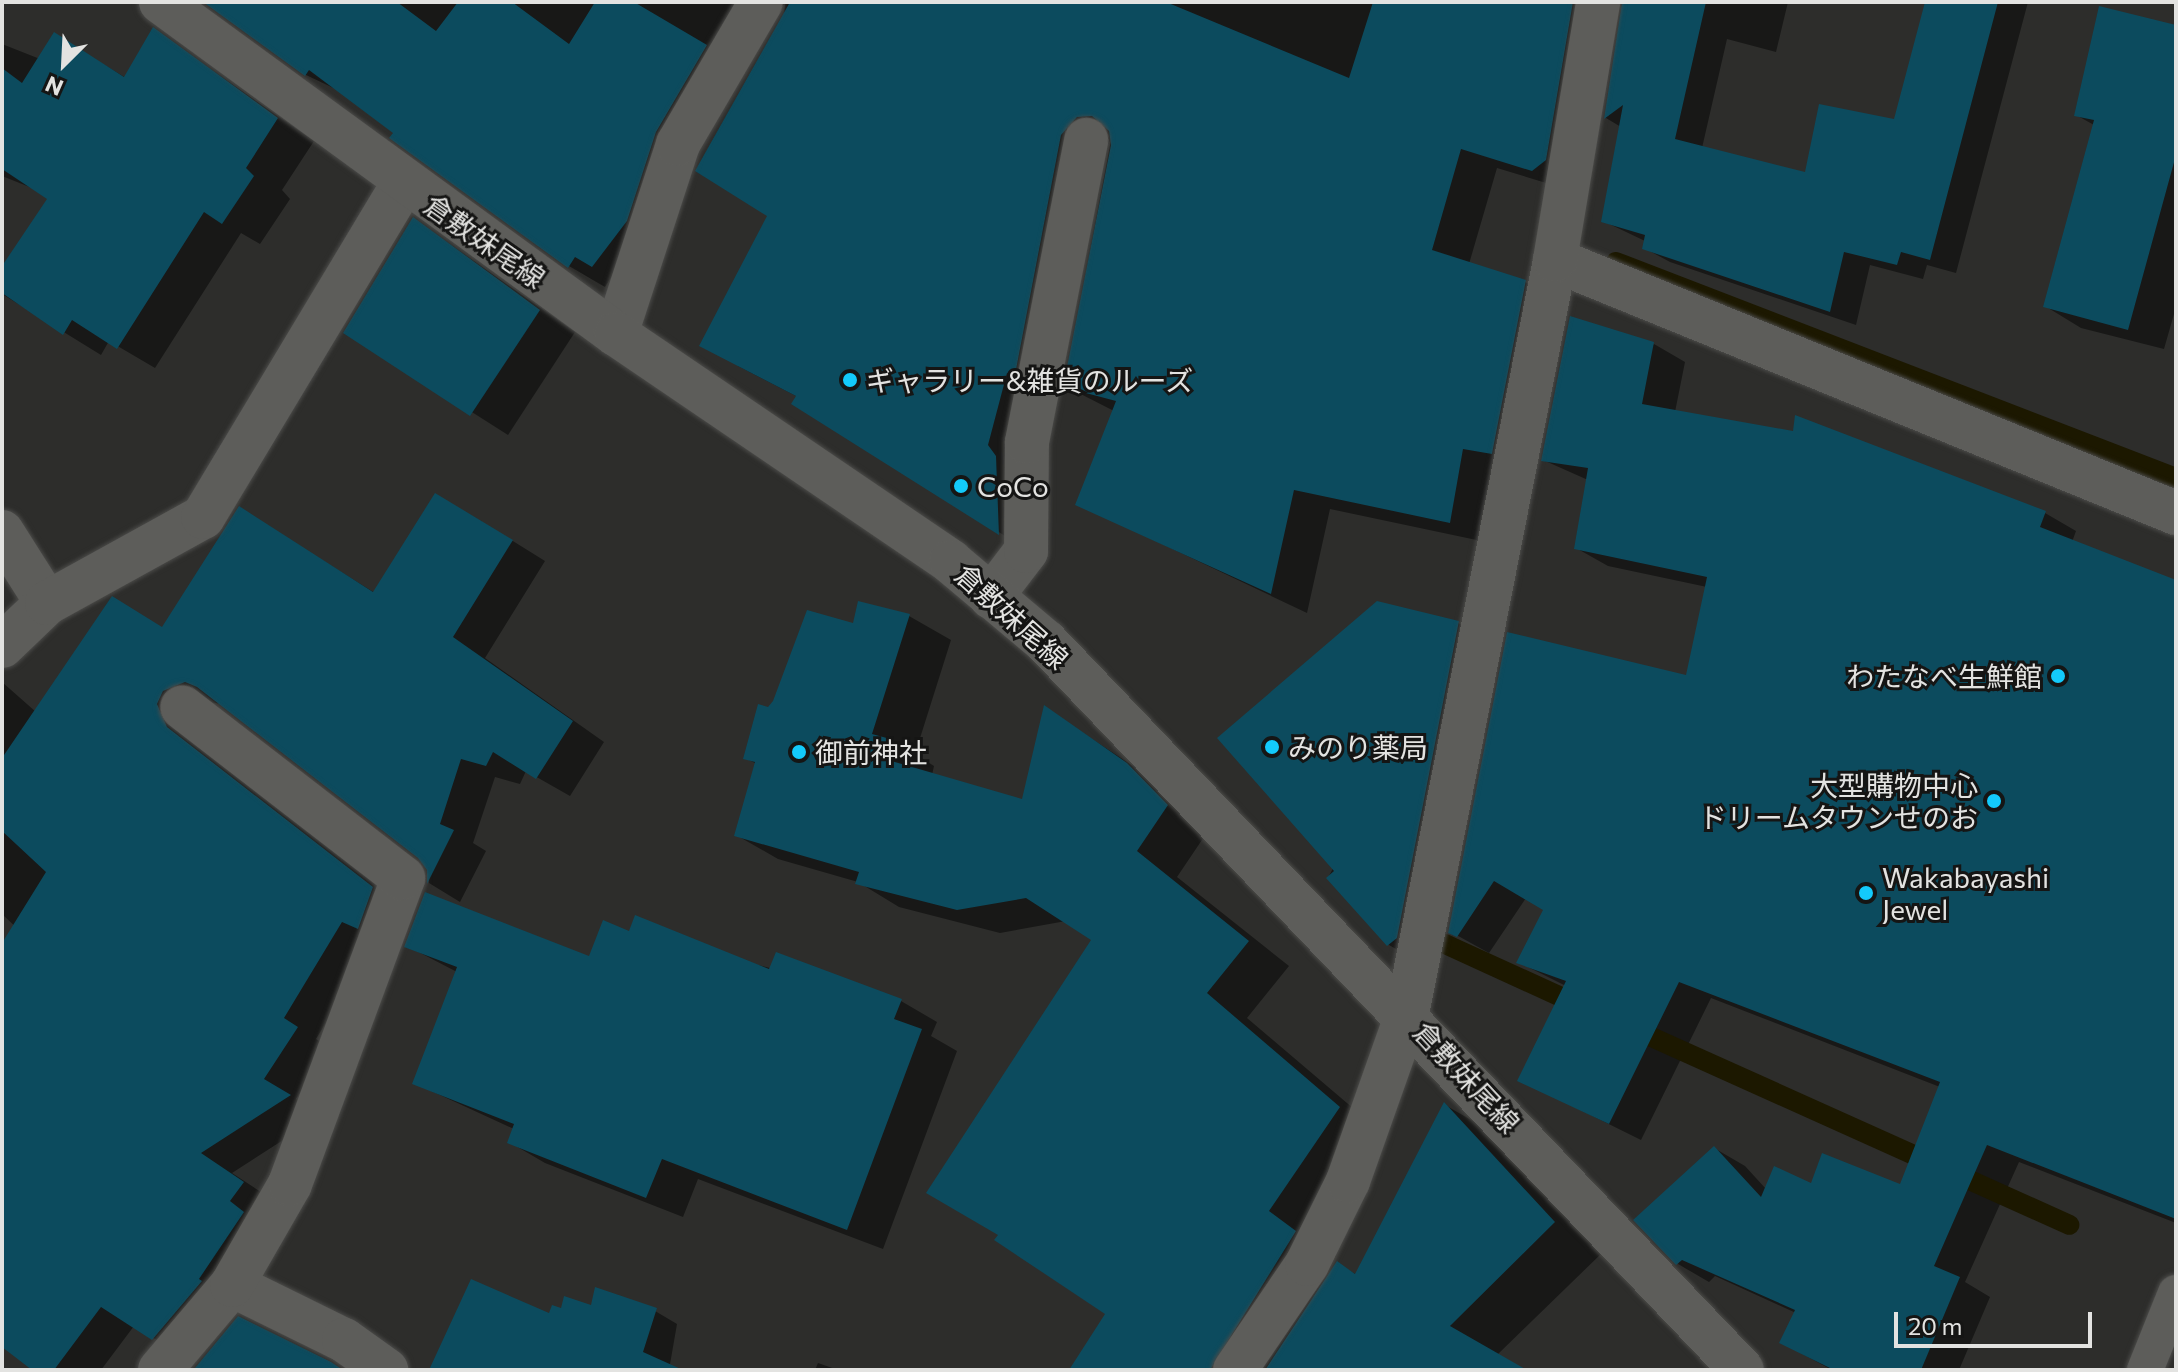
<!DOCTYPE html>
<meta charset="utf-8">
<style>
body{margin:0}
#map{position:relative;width:2178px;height:1372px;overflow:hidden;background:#2d2d2b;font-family:Commissioner,"Noto Sans JP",sans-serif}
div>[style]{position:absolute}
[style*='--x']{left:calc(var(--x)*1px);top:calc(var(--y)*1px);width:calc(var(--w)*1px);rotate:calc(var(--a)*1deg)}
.shadow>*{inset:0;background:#0007}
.stream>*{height:20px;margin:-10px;padding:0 10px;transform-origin:10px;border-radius:10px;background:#1c1800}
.building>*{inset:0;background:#0c4b5e}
.roads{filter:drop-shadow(0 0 2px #4b4b49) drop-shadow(0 0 2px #4b4b49)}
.service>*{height:36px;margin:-18px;padding:0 18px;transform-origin:18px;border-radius:18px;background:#5d5d5a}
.minor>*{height:44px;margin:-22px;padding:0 22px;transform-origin:22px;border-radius:22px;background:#5d5d5a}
.secondary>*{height:44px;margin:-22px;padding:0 22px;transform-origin:22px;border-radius:22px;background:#5d5d5a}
.dots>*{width:22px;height:22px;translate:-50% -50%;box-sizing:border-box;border:4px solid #151514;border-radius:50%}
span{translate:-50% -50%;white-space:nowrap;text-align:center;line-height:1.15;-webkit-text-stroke:6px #151514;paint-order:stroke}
.street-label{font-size:28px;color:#e3e3e1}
.poi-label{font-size:28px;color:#e3e3e1}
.left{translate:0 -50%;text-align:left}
.right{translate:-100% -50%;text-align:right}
.frame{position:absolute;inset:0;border:4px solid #e3e3e1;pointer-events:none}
.north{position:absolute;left:24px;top:24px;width:80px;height:80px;-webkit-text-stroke:6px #151514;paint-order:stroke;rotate:204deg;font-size:22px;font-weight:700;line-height:32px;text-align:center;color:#e3e3e1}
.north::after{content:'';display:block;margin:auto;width:28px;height:36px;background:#e3e3e1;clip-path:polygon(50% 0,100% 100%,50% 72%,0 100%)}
.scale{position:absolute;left:1894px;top:1312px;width:198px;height:36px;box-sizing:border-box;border:4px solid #e3e3e1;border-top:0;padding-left:10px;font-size:24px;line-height:28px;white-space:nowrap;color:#e3e3e1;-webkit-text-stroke:6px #151514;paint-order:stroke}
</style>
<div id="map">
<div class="shadow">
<div style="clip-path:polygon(207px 2px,1591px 2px,1569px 190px,1497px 168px,1469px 264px,1525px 282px,1561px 303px,1486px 542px,1330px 509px,1307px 613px,1078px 504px,1114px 411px,1065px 386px,1111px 140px,1097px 156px,1051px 394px,1034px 554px,794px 404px,798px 397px,738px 366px,770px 215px,785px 4px,776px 10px,692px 153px,629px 286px,612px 276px,605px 287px,569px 266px,344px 93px,306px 75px)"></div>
<div style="clip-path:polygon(1622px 2px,1788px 2px,1776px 52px,1727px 39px,1702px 148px,1807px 174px,1895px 121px,1926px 2px,2028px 2px,1956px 273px,1927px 265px,1923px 279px,1870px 265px,1856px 325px,1670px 262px,1644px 248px,1645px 241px,1603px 221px,1621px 127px,1606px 118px)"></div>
<div style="clip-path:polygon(2176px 27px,2176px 307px,2164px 349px,2081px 328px,2045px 306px,2094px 125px,2076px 115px)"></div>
<div style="clip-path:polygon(154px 30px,314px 141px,282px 190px,290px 199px,260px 244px,241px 233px,155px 368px,109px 341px,101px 355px,2px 294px,2px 270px,52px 196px,2px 176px,2px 44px,40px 59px,55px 35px,126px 78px)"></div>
<div style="clip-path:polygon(414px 219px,575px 332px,508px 435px,346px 332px)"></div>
<div style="clip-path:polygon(1654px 344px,1685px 362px,1675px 412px,2045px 513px,2076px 531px,2072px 542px,2176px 582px,2176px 1223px,2019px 1162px,1965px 1282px,1990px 1297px,1959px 1370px,1832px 1370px,1782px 1343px,1796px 1313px,1715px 1276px,1709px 1282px,1678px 1264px,1714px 1148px,1745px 1166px,1766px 1189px,1901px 1187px,1940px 1087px,1711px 998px,1641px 1140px,1520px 1080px,1566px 986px,1518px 962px,1545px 910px,1526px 898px,1489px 953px,1451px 932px,1509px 635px,1687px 677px,1707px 587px,1608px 566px,1576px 548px,1588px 480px,1543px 460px)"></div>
<div style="clip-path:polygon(240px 509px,375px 593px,469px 514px,545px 561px,485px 658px,604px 742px,570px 796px,526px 771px,520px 784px,495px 777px,473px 843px,486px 851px,460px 902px,429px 883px,429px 870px,420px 857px,222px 704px,207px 702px,405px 907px,376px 940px,316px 1039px,330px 1048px,296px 1099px,322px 1115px,232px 1173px,276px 1202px,186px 1358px,134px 1326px,101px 1370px,36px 1370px,2px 1345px,2px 1017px,119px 1025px,2px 914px,2px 682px,36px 712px,164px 629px)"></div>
<div style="clip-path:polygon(909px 616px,951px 640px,915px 754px,934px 766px,932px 775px,1024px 801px,1045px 708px,1168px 789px,1208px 831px,1177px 877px,1289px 966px,1247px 1018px,1381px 1132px,1309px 1237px,1336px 1256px,1306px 1303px,1337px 1263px,1357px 1275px,1445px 1105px,1494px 1133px,1603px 1252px,1497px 1355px,1518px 1370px,1227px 1370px,1154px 1328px,1094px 939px,1066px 921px,1000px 933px,899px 907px,858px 882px,778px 859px,736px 835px,757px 764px,745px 758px,769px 709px,855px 626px)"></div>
<div style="clip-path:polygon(1458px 623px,1493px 643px,1424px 965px,1389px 945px,1328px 878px)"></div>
<div style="clip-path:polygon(630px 933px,901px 1001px,937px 1022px,931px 1036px,957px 1051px,883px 1249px,698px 1179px,683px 1217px,545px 1163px,509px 1142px,514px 1129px,414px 1083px,457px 972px,407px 946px,590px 959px)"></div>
<div style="clip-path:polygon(592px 1307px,650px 1308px,677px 1324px,669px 1370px,431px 1370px,562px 1311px)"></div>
<div style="clip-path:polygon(239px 1319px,335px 1370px,198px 1367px)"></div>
<div style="clip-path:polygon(818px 1363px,838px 1370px,815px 1370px)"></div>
</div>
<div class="stream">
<div style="--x:1616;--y:262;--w:600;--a:21.09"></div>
<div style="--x:1445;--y:944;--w:152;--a:24.5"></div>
<div style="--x:1627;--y:1026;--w:485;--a:24.2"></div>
</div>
<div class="building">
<div style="clip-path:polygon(203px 2px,397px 2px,436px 31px,458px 2px,512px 2px,569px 44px,595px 2px,634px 2px,707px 45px,656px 132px,627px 221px,592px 267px,575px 257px,568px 268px,389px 138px,393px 133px,309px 70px,305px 76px)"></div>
<div style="clip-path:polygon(790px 2px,1166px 2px,1349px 78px,1373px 2px,1573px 2px,1546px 160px,1532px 171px,1461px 149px,1432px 250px,1526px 280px,1492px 454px,1463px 449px,1450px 523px,1294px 490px,1271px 594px,1075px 505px,1116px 401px,1063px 387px,1111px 145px,1109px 131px,1092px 116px,1077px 117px,1061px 135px,1015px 375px,1007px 373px,988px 445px,996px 456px,999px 535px,791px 404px,796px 396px,699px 346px,767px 216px,695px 171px)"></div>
<div style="clip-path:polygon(1622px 2px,1706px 2px,1675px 139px,1805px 172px,1819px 104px,1894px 119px,1925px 2px,1998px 2px,1930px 260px,1901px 252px,1897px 265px,1844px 252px,1830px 312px,1642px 249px,1645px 235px,1601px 222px,1623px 105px,1604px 119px)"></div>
<div style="clip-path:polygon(2099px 6px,2176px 25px,2176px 155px,2128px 330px,2043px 307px,2094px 120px,2074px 116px)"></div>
<div style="clip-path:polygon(153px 27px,278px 118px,246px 168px,254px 176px,222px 224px,204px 212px,117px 349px,72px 320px,63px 335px,2px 293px,2px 266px,47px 199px,2px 169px,2px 68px,22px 83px,54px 32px,124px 77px)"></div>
<div style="clip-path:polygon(413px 217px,540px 310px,470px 416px,343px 333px)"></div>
<div style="clip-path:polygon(1570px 316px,1654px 342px,1642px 404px,1793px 431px,1795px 415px,2046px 511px,2040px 527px,2176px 580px,2176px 1219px,1987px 1145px,1934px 1266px,1960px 1277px,1921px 1370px,1834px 1370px,1779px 1343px,1795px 1310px,1682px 1260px,1676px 1265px,1633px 1220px,1714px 1146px,1761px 1197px,1774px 1166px,1811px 1183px,1822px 1153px,1900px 1184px,1940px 1082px,1679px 982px,1609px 1124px,1517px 1081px,1566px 981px,1516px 963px,1543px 910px,1494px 881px,1457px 937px,1448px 933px,1507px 632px,1686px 675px,1707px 577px,1574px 549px,1588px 468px,1541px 461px)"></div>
<div style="clip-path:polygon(435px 493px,513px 540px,453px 637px,573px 721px,536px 779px,493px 752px,486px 766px,461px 759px,440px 824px,454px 830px,427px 884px,427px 870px,418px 858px,197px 687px,185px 682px,163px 691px,157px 704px,167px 727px,373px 887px,358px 929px,342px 922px,284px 1018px,298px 1027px,264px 1079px,291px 1095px,201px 1153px,244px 1182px,230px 1201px,244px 1212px,199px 1279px,202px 1281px,152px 1340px,101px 1307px,54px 1370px,32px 1370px,2px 1347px,2px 943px,46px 872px,2px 831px,2px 758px,112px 596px,162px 627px,239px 506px,373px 592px)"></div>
<div style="clip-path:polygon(858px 601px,910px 614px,872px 734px,894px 740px,888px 760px,1022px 799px,1044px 705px,1127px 763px,1168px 805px,1137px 851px,1249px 941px,1207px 993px,1340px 1107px,1269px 1211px,1296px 1231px,1210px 1370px,1069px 1370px,1105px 1314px,994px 1240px,998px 1235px,926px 1193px,1091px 940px,1026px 898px,957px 910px,855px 884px,859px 872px,734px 836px,755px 762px,743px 759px,758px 704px,768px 707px,773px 701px,807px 610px,853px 623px)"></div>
<div style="clip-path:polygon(1377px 601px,1459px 621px,1397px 938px,1387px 946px,1326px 878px,1334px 871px,1217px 738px)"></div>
<div style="clip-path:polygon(425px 892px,589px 956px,603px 920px,629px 931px,635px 915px,769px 969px,776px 952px,902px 999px,894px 1019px,922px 1029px,847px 1230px,662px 1159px,646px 1198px,507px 1143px,514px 1124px,412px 1084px,457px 967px,404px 947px)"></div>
<div style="clip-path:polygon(1444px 1102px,1555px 1222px,1450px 1326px,1527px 1370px,1265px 1370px,1337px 1261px,1355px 1274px)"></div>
<div style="clip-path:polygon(471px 1279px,549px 1313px,552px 1305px,561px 1308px,564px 1296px,591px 1305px,595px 1287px,657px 1308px,643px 1352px,683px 1370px,429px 1370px)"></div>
<div style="clip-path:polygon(238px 1316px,331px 1362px,343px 1370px,195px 1368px)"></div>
</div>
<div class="roads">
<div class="service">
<div style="--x:2145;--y:1370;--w:83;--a:-68.1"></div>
</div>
<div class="minor">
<div style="--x:1555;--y:260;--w:671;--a:22.17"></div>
<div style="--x:616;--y:334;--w:200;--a:-71.9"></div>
<div style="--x:678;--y:144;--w:164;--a:-59.7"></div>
<div style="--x:2;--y:532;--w:84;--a:57.6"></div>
<div style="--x:991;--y:597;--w:58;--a:-52.7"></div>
<div style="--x:1026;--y:551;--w:109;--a:-89.5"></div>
<div style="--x:1027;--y:442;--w:308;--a:-78.9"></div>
<div style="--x:2;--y:646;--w:62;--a:-43.7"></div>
<div style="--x:47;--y:603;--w:178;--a:-28.9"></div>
<div style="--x:203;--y:517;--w:390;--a:-59"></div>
<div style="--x:232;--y:1285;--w:125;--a:26.2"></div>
<div style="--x:344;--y:1340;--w:52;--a:35.5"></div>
<div style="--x:160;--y:1370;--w:111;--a:-49.7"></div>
<div style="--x:232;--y:1285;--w:116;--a:-60.1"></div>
<div style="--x:290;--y:1184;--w:326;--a:-69.7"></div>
<div style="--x:403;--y:878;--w:279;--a:-142.3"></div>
<div style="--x:1235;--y:1370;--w:128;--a:-55.8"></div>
<div style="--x:1307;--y:1264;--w:93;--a:-63.7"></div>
<div style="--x:1348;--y:1181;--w:177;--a:-70.5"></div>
<div style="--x:1407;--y:1014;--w:768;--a:-78.89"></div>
<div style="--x:1555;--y:260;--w:262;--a:-80.5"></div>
</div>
<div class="secondary">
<div style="--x:161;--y:2;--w:563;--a:36.12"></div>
<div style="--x:616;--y:334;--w:405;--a:34.2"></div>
<div style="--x:951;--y:562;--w:124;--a:40.1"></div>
<div style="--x:1046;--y:642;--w:1007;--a:46.29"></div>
</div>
</div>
<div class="dots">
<div style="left:850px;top:380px;background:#13cafb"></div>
<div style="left:961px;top:486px;background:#13cafb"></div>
<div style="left:2058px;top:676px;background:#13cafb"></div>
<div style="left:1272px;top:747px;background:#13cafb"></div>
<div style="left:799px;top:752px;background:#13cafb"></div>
<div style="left:1994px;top:801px;background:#13cafb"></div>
<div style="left:1866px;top:893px;background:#13cafb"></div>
</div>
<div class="street-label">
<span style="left:485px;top:241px;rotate:35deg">倉敷妹尾線</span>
<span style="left:1012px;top:616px;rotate:42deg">倉敷妹尾線</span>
<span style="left:1467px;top:1077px;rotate:47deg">倉敷妹尾線</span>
</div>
<div class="poi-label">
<span class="left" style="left:866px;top:380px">ギャラリー&amp;雑貨のルーズ</span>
<span class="left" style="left:977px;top:486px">CoCo</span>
<span class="right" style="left:2042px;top:676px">わたなべ生鮮館</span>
<span class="left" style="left:1288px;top:747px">みのり薬局</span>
<span class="left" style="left:815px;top:752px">御前神社</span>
<span class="right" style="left:1978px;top:801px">大型購物中心<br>ドリームタウンせのお</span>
<span class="left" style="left:1882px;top:893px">Wakabayashi<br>Jewel</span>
</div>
<div class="frame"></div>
<div class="north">N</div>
<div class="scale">20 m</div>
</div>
